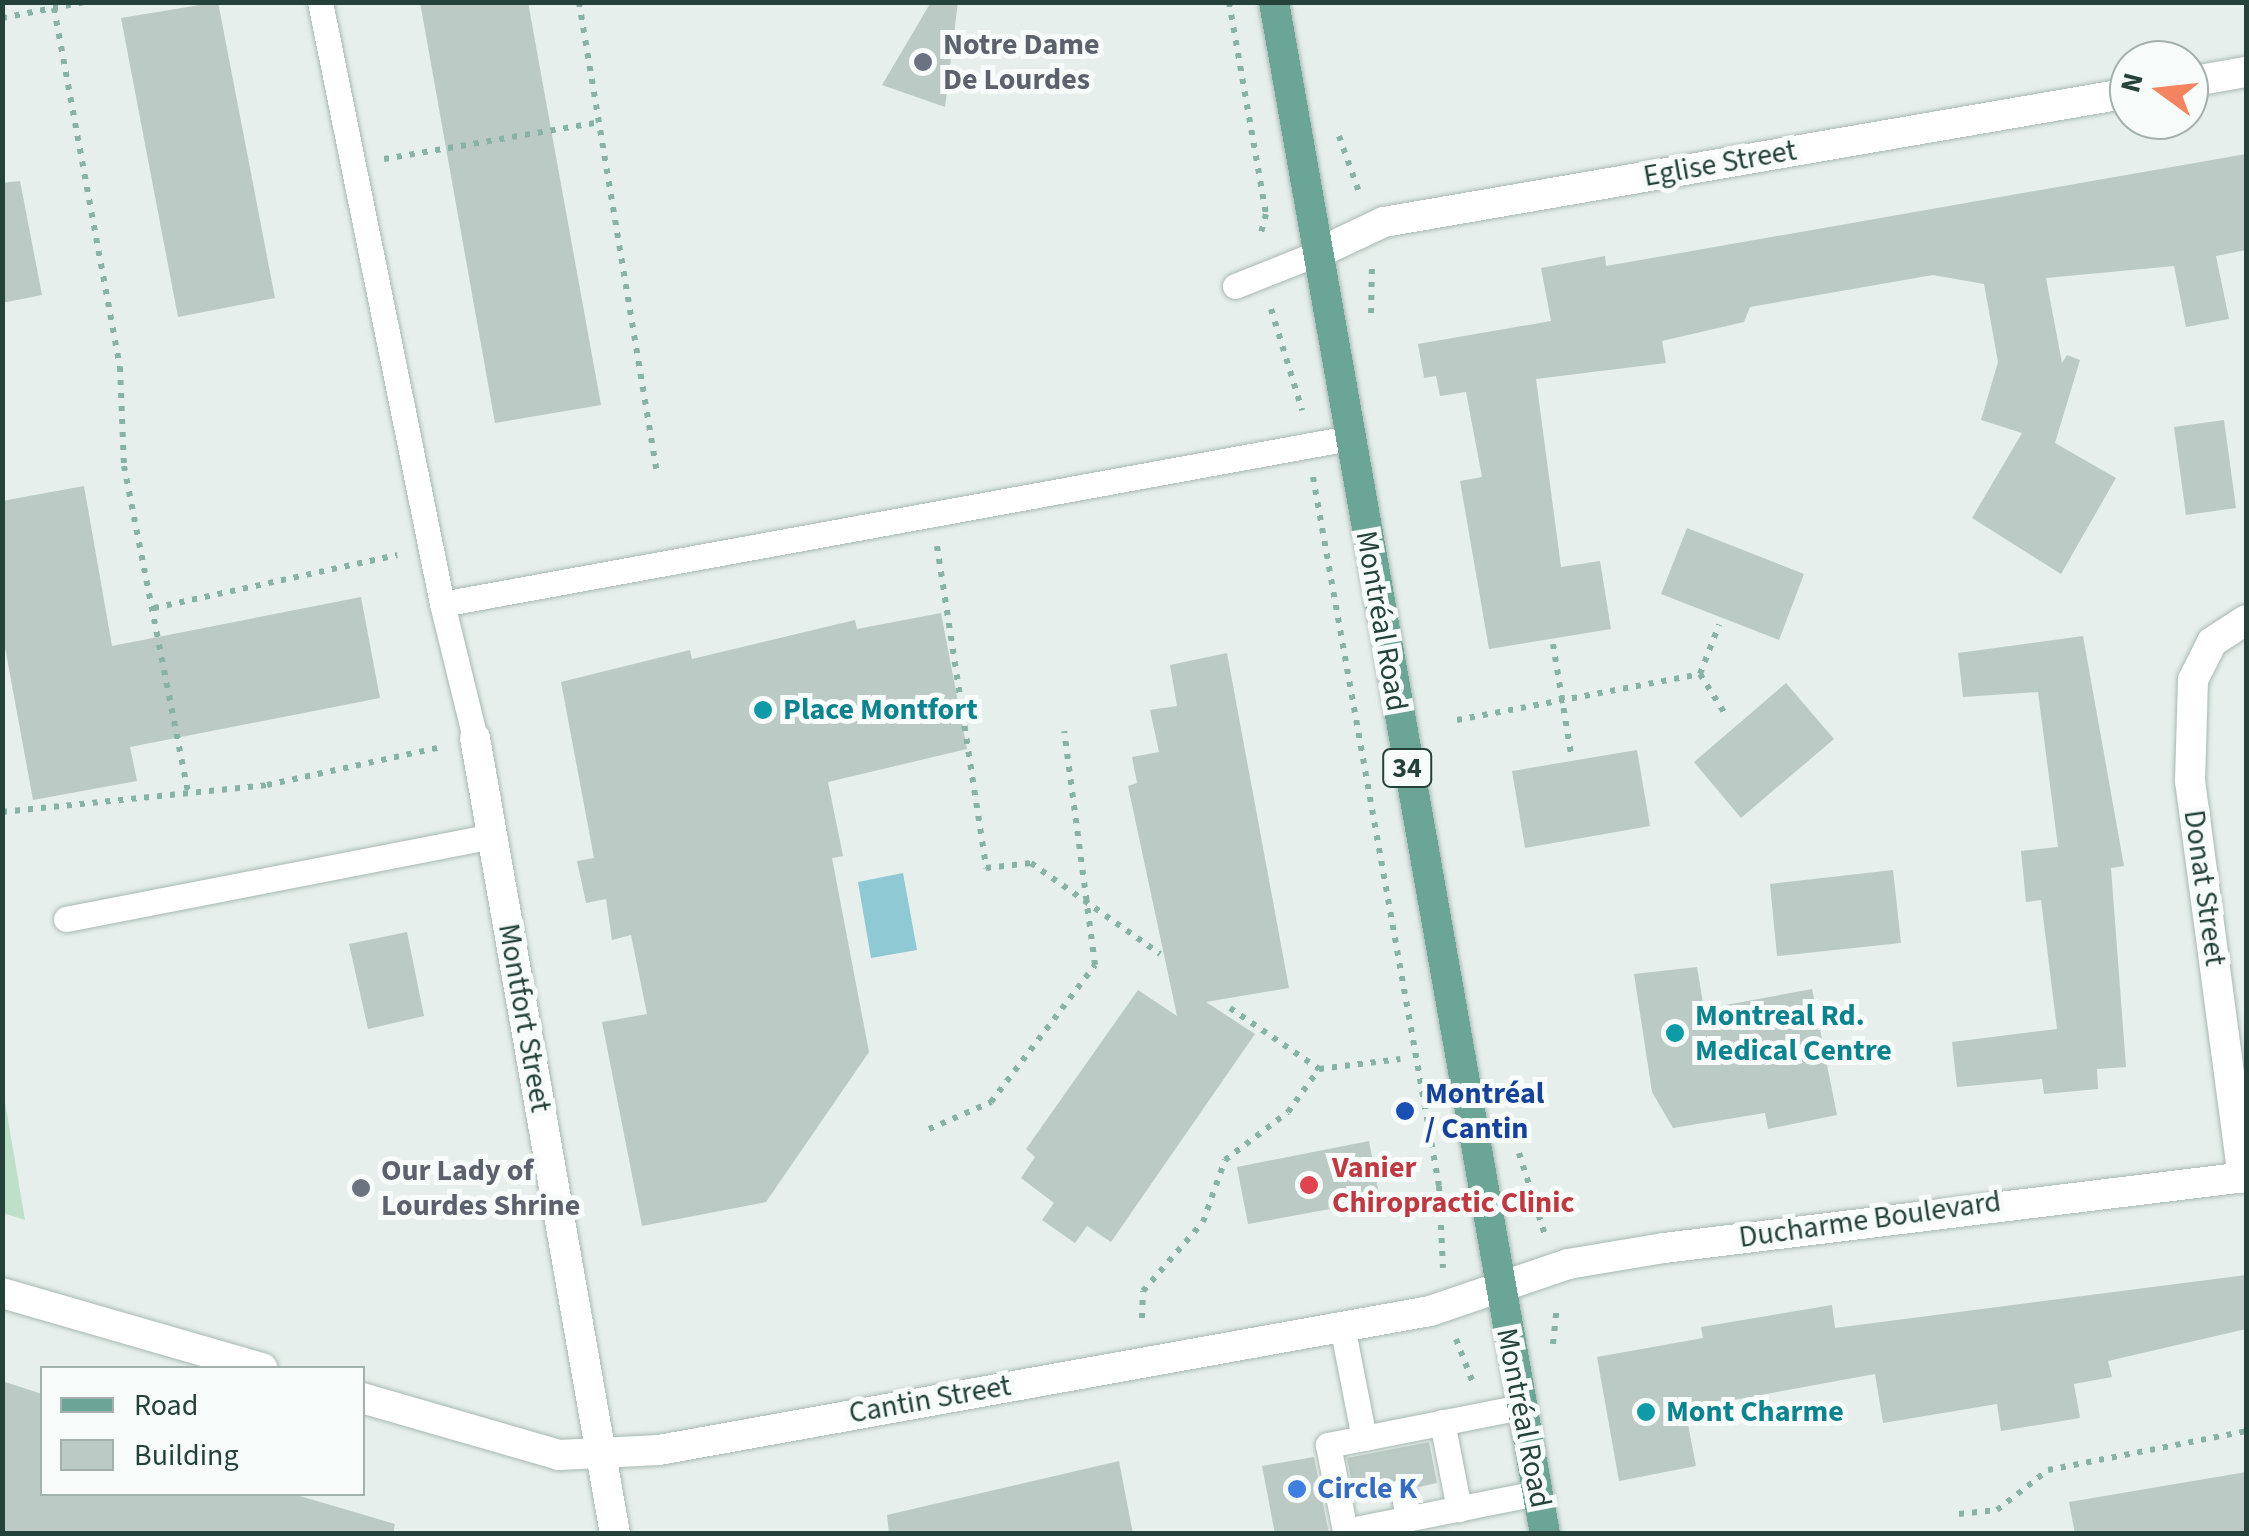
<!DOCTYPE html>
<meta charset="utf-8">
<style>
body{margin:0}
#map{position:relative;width:2249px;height:1536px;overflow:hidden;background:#e6efeb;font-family:"Source Sans 3",sans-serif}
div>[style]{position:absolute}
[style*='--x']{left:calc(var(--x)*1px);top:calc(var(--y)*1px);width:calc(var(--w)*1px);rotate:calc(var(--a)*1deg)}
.green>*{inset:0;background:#bfe0c8}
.water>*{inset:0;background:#8ec9d4}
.building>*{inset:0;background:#bbcac4}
.path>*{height:6px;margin-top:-3px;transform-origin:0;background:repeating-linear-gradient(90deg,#86b3a5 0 5px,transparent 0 13px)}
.roads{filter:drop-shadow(0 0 2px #a8b8b2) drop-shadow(0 0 2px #a8b8b2)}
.lane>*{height:25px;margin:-12.5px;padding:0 12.5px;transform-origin:12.5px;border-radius:12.5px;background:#fff}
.street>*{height:30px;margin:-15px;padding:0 15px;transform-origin:15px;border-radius:15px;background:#fff}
.secondary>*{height:30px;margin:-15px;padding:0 15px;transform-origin:15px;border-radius:15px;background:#fff}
.primary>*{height:30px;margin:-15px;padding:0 15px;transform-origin:15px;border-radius:15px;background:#6aa596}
.dots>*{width:28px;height:28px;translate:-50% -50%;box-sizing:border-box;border:5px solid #f7fbf9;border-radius:50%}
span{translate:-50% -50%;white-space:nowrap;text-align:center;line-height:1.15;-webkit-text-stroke:10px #f7fbf9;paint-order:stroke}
.shield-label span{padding:2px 8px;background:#f7fbf9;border:2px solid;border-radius:8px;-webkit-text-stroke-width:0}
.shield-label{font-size:28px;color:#24423a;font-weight:700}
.worship-label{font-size:30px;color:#5b616d;font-weight:700}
.left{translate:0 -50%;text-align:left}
.street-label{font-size:30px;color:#24423a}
.culture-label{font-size:30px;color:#0d838f;font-weight:700}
.transit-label{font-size:30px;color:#164399;font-weight:700}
.health-label{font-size:30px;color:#be3a42;font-weight:700}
.shop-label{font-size:30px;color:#366cbe;font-weight:700}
.frame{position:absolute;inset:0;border:5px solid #24423a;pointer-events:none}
.legend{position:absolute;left:40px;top:1366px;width:325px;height:130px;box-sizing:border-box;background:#f7fbf9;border:2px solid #a3b1ad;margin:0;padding:12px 18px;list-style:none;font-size:30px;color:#24423a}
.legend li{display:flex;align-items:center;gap:20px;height:50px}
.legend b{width:50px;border:2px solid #a3b1ad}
.north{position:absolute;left:2109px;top:40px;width:100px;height:100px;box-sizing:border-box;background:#f7fbf9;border:2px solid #a3b1ad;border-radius:50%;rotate:285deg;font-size:28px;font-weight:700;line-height:40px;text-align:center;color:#24423a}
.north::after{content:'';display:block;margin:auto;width:35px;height:45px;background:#f4845f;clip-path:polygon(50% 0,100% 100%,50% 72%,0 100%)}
</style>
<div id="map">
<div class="green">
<div style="clip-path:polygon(2px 1090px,3px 1090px,25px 1220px,3px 1213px)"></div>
</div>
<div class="water">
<div style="clip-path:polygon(903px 873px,917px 950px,871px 958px,858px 882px)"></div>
</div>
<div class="building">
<div style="clip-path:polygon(218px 2px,275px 298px,178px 317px,121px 18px)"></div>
<div style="clip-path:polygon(420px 2px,528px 2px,601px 405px,495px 423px)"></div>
<div style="clip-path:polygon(931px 2px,958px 2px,945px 107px,882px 85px)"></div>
<div style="clip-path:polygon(2246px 154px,2246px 250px,2216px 256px,2229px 319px,2186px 327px,2174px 266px,2046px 278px,2062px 363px,2067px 355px,2080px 360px,2055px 443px,2116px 478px,2061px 574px,1972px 518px,2022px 433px,1981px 420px,1998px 362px,1984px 284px,1933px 275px,1750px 307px,1744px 322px,1662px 341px,1666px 363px,1536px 379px,1561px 567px,1600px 561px,1611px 629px,1489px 649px,1460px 481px,1482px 477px,1466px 392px,1440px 396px,1436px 376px,1424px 378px,1418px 344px,1551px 321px,1541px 268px,1605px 256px,1606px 266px)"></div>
<div style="clip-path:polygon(20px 181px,42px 295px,2px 303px,2px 183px)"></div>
<div style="clip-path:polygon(2224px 420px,2236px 508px,2186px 515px,2174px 427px)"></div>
<div style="clip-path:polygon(84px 486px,112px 646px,361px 597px,380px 698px,130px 747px,137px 781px,33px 800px,2px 631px,2px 501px)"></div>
<div style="clip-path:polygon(1687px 528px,1804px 574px,1779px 640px,1661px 594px)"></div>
<div style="clip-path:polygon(941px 613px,967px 749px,828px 782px,843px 856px,832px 858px,869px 1052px,766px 1202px,642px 1226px,602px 1022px,647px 1014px,631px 935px,612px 940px,606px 899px,586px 903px,577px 861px,594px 858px,561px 682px,690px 650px,692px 659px,855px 620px,857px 629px)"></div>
<div style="clip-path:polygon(2083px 636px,2124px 866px,2111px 868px,2126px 1067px,2097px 1069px,2098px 1089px,2044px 1094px,2042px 1079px,1957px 1087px,1952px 1042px,2057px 1029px,2041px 900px,2026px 902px,2021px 851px,2058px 847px,2038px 692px,1963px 697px,1958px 653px)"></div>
<div style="clip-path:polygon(1227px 653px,1289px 988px,1206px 1002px,1255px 1034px,1111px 1242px,1087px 1226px,1075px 1243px,1042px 1220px,1054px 1203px,1021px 1178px,1035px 1157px,1026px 1149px,1138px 990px,1177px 1016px,1128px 786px,1137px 783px,1132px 757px,1159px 752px,1150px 710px,1177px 706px,1170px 665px)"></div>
<div style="clip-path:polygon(1786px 683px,1834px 739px,1741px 818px,1694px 762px)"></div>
<div style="clip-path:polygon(1637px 750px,1650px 826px,1525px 848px,1512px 771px)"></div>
<div style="clip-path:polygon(1893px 870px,1901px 943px,1777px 956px,1770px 884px)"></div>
<div style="clip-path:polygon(407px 932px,424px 1016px,368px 1029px,349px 944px)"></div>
<div style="clip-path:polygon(1697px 967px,1704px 1009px,1812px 989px,1837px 1115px,1768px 1129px,1765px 1113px,1673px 1128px,1652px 1092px,1634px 974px)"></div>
<div style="clip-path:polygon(1369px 1141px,1380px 1200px,1248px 1224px,1237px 1167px)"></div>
<div style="clip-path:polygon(2246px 1275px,2246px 1329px,2108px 1361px,2112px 1377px,2074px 1384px,2080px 1418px,2001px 1431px,1997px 1404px,1883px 1423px,1875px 1374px,1685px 1409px,1696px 1466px,1619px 1481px,1597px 1357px,1703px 1338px,1701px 1327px,1832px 1305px,1835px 1328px)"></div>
<div style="clip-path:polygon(2px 1381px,42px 1394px,42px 1494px,293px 1494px,395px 1524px,393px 1534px,2px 1534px)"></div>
<div style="clip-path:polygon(1429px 1442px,1437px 1483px,1419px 1487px,1399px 1474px,1387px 1493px,1355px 1499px,1347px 1458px)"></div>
<div style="clip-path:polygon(1314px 1457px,1329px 1534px,1275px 1534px,1262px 1466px)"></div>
<div style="clip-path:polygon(1119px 1461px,1133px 1534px,889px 1534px,887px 1515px)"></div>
<div style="clip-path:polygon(2246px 1472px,2246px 1534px,2075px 1534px,2069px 1502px)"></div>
</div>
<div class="path">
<div style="--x:579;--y:2;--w:473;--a:80.6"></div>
<div style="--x:1229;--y:2;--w:215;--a:80.1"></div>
<div style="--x:1266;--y:214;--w:24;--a:105"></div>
<div style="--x:54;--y:8;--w:365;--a:79.6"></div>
<div style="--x:120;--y:367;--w:99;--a:87.7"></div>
<div style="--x:124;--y:466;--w:336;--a:78.9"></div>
<div style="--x:2;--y:18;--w:84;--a:-11"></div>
<div style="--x:1339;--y:136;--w:63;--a:70.4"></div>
<div style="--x:384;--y:159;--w:219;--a:-9.7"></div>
<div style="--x:1271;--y:309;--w:106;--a:72.9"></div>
<div style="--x:1371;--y:313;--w:46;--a:-88.8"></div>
<div style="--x:1313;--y:477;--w:720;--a:79.92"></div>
<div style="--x:1439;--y:1186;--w:82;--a:87.2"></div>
<div style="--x:937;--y:546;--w:326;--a:81.3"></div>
<div style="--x:986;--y:868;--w:45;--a:-6.3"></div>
<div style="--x:1031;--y:863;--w:158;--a:35.2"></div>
<div style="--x:154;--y:608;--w:249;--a:-12.3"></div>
<div style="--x:1553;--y:644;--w:111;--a:80.7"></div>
<div style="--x:1700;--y:674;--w:53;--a:-68.8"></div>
<div style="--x:1457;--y:720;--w:247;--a:-10.7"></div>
<div style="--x:1700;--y:674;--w:51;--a:57.9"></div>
<div style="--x:2;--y:812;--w:266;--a:-5.8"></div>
<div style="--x:267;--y:785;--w:178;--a:-12.3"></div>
<div style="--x:1230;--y:1008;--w:108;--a:34.4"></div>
<div style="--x:1319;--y:1069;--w:82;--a:-7"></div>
<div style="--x:929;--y:1129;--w:68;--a:-23.5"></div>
<div style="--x:991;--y:1102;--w:172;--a:-52.8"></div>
<div style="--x:1095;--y:965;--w:236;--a:-97.5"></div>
<div style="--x:1519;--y:1153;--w:86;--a:72.4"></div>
<div style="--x:1142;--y:1318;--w:27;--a:-88"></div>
<div style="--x:1143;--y:1291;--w:91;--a:-49"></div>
<div style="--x:1203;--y:1222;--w:66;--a:-70.5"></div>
<div style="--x:1225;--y:1160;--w:79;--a:-37.3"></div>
<div style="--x:1288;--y:1112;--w:53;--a:-54.2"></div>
<div style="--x:1456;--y:1339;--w:47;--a:68.9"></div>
<div style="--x:1553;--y:1344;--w:37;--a:-84"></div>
<div style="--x:1959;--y:1514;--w:38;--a:-6"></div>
<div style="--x:1997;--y:1510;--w:65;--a:-38.1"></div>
<div style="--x:2048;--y:1470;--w:202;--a:-11.1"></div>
</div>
<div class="roads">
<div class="lane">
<div style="--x:320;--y:2;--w:614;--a:78.54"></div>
<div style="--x:1235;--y:286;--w:89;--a:-21.7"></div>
<div style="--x:475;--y:738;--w:138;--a:-103.8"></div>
<div style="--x:442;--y:604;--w:922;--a:-10.37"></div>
<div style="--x:66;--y:919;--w:434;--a:-11"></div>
<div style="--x:1342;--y:1326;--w:114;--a:78.9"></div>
<div style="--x:1364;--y:1438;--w:37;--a:169"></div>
<div style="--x:1328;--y:1445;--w:88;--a:78.8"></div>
<div style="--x:1345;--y:1531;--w:196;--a:-11.2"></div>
<div style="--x:1442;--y:1422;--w:89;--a:78.9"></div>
<div style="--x:1364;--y:1438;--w:160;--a:-11.2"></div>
<div style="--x:1403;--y:1490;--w:29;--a:80"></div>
</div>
<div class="street">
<div style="--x:475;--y:738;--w:808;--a:80.02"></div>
<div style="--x:2243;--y:1178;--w:401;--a:-97.6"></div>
<div style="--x:2190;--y:781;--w:101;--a:-88.3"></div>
<div style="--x:2193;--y:680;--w:42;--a:-63.4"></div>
<div style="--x:2212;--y:642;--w:40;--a:-32.9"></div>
<div style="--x:2;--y:1293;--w:271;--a:16.1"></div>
<div style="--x:362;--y:1398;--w:205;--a:16.1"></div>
<div style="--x:559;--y:1455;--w:100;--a:-2.9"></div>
<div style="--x:659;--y:1450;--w:783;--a:-10.22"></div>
<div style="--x:1430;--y:1311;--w:146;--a:-18.8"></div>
<div style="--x:1568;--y:1264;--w:97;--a:-9.5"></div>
<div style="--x:1664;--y:1248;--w:586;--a:-6.96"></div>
</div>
<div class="secondary">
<div style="--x:2189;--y:82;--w:58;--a:-10"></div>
<div style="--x:1318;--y:253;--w:73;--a:-25.2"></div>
<div style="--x:1384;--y:222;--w:756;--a:-9.82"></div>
</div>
<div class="primary">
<div style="--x:1274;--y:2;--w:1556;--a:79.97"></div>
</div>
</div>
<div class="dots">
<div style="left:923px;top:62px;background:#6b7280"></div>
<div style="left:763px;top:710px;background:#0f9aa8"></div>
<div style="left:1675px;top:1033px;background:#0f9aa8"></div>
<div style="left:1405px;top:1111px;background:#1a4fb4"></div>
<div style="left:1309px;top:1185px;background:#e0444e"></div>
<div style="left:361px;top:1188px;background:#6b7280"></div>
<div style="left:1646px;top:1412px;background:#0f9aa8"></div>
<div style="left:1297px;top:1489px;background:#3f7fe0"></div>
</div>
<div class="shield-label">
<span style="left:1407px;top:768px">34</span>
</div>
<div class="worship-label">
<span class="left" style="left:943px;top:62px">Notre Dame<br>De Lourdes</span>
<span class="left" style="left:381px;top:1188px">Our Lady of<br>Lourdes Shrine</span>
</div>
<div class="street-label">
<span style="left:1720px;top:164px;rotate:-10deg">Eglise Street</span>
<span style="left:1381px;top:621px;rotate:80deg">Montréal Road</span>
<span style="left:2204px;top:888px;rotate:82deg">Donat Street</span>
<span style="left:524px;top:1018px;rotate:80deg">Montfort Street</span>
<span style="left:1870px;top:1220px;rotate:-8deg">Ducharme Boulevard</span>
<span style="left:930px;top:1400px;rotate:-10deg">Cantin Street</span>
<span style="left:1523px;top:1418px;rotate:79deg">Montréal Road</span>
</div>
<div class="culture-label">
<span class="left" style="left:783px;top:710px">Place Montfort</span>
<span class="left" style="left:1695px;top:1033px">Montreal Rd.<br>Medical Centre</span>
<span class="left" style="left:1666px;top:1412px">Mont Charme</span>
</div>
<div class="transit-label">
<span class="left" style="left:1425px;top:1111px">Montréal<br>/ Cantin</span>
</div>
<div class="health-label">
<span class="left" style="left:1332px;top:1185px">Vanier<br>Chiropractic Clinic</span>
</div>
<div class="shop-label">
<span class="left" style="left:1317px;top:1489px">Circle K</span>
</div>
<div class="frame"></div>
<ul class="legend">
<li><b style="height:12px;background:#6aa596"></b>Road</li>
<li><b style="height:28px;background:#bbcac4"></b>Building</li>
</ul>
<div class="north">N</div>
</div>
